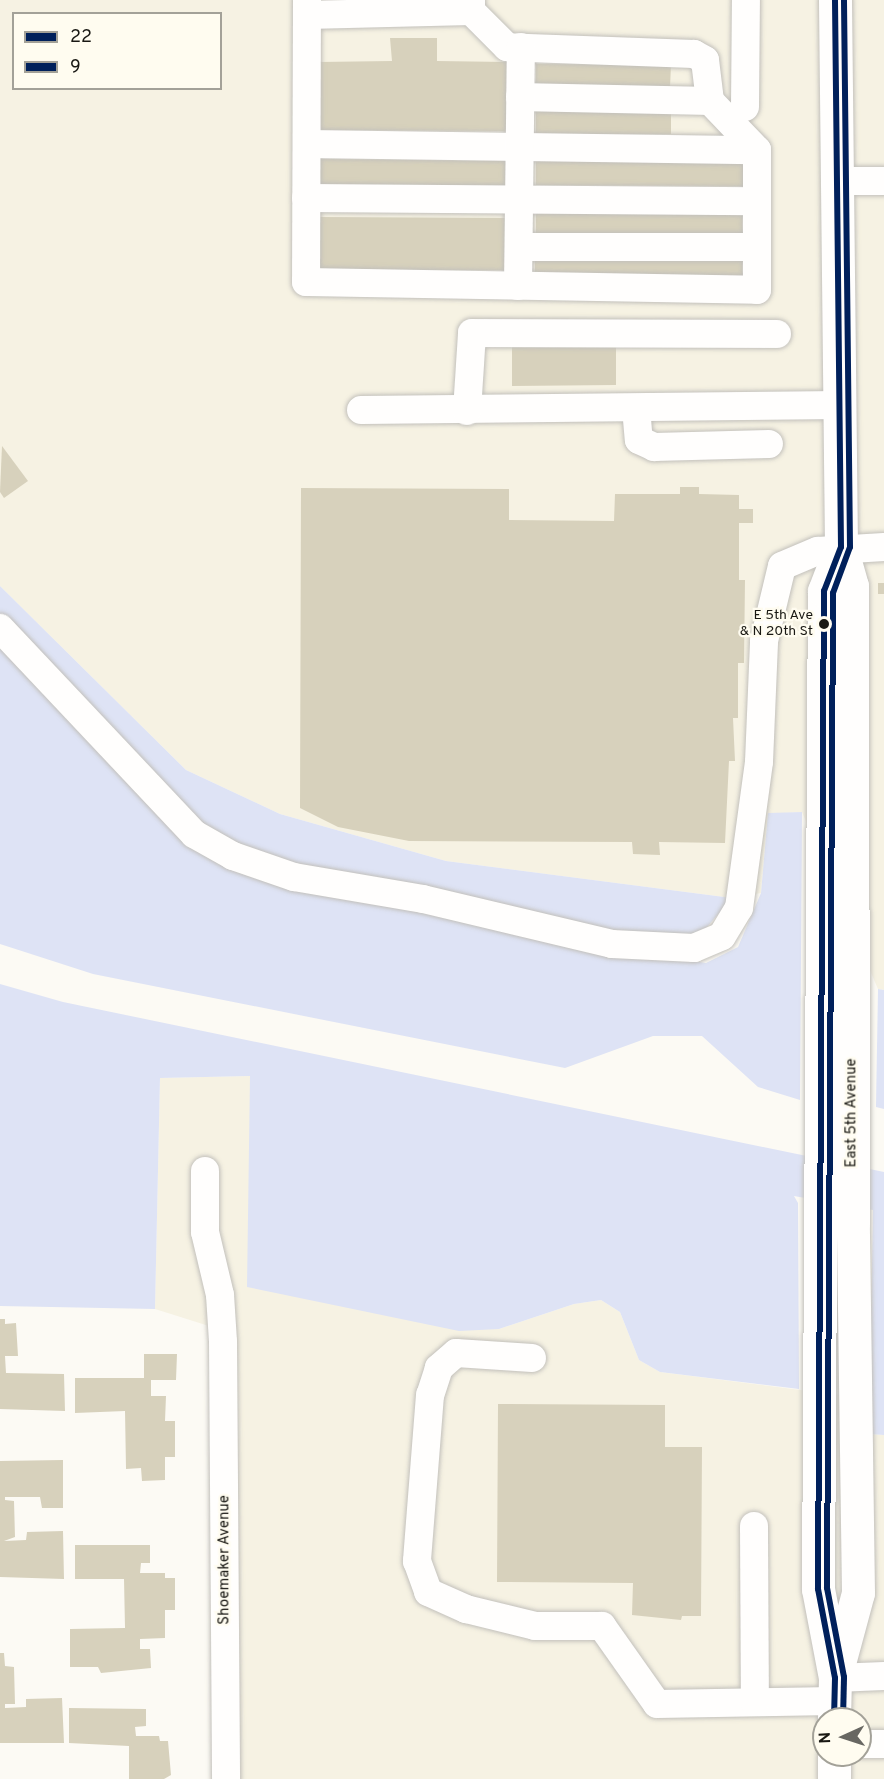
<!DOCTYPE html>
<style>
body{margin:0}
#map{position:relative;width:884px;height:1779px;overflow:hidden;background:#fcfaf4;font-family:Overpass,sans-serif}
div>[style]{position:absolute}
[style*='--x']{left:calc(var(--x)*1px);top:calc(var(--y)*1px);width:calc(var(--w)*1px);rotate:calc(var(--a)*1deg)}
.built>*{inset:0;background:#f6f2e3}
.green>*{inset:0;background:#dee3f5}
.building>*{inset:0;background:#d7d1bc}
.roads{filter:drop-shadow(0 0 2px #c2c0bb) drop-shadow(0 0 2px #c2c0bb)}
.minor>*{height:28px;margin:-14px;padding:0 14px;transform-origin:14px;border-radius:14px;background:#fffefd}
.major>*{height:33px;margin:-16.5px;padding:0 16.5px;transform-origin:16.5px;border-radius:16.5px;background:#fffefd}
.bus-1>*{height:6px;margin:-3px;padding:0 3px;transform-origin:3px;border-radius:3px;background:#00205b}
.bus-2>*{height:6px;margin:-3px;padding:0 3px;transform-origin:3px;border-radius:3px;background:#00205b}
.dots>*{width:16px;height:16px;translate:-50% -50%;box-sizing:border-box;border:3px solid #fffcf0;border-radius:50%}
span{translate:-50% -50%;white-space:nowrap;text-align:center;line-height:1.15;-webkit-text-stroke:4.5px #fffcf0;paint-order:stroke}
.bus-label{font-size:14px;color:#191813}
.right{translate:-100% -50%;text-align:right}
.street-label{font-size:15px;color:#191813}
.legend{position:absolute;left:12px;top:12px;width:210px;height:78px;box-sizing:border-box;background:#fffcf0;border:2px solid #a3a198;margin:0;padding:8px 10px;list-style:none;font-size:18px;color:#191813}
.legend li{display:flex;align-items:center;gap:12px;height:30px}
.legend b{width:30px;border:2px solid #a3a198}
.north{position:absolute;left:812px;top:1707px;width:60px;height:60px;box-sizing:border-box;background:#fffcf0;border:2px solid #a3a198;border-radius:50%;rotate:267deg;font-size:16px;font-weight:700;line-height:24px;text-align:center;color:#191813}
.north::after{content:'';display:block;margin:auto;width:21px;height:27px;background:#686762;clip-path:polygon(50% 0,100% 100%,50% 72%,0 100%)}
</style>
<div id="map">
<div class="built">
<div style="clip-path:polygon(evenodd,0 0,884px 0,884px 990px,878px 989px,802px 812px,768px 814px,761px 893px,732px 898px,446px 861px,280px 814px,186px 770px,0 586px,0 0,14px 14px,220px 14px,220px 88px,14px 88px,14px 14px)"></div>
<div style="clip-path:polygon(evenodd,251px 1076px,499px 1329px,574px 1304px,601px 1300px,620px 1312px,639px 1360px,660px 1372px,870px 1399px,869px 1434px,884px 1435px,884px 1779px,225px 1779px,209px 1326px,155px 1309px,160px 1078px,251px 1076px,824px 1719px,860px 1719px,860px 1755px,824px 1755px,824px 1719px)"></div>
</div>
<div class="green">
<div style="clip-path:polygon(0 586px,186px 770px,280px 814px,446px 861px,732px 898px,701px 934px,574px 943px,706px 963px,738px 947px,761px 893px,768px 813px,802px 812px,800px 1100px,758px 1087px,702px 1036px,653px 1036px,565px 1068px,93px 974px,0 944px)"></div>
<div style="clip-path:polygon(0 984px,63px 1002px,884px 1172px,884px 1435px,869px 1434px,873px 1210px,794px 1196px,798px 1203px,799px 1389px,660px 1372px,639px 1360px,620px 1312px,601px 1300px,574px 1304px,499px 1329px,459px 1331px,247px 1287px,250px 1076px,160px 1078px,155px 1309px,0 1306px)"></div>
<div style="clip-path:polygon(878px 989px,884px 990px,884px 1109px,876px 1107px)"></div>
</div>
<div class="building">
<div style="clip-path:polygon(390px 38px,437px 38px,437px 61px,506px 62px,506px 131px,320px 130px,319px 62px,392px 61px)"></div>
<div style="clip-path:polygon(536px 64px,671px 65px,670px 87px,536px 86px)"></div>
<div style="clip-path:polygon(536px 111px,671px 111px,671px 134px,536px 134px)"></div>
<div style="clip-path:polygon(536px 157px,743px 158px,743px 186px,536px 185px)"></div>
<div style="clip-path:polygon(320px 159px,507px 161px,507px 186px,320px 187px)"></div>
<div style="clip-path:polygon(536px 208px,742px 209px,742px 237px,536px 236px)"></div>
<div style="clip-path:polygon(319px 217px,506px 218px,506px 270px,319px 270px)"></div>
<div style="clip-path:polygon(535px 258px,742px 259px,742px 282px,535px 281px)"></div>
<div style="clip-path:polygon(616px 344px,616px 385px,512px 386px,512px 345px)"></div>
<div style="clip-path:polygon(2px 446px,28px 481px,4px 498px,0 492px)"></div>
<div style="clip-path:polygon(680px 487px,699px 487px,699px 494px,739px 495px,739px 509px,753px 509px,753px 523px,739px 523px,739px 580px,745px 580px,744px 663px,738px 663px,738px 718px,733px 718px,735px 761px,729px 761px,725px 843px,659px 842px,660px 855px,633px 854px,632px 842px,409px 841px,338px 827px,300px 808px,301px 488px,509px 489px,509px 520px,614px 521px,615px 494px,680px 494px)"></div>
<div style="clip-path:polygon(878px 583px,884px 583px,884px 594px,878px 594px)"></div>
<div style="clip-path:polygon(0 1319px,5px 1319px,5px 1324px,16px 1323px,18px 1356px,5px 1356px,6px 1373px,64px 1374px,65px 1411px,0 1409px)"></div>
<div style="clip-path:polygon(144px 1354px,177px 1354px,176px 1380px,151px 1380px,151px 1396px,166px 1396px,165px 1421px,175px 1421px,175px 1457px,165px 1457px,165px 1480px,142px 1481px,141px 1468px,126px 1469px,125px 1411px,75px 1413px,75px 1378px,144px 1378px)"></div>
<div style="clip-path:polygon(498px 1404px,665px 1405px,665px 1447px,702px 1447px,701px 1616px,682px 1616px,681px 1620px,632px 1615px,633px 1583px,497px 1582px)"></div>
<div style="clip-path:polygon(63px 1460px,63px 1508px,42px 1508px,40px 1497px,5px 1497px,5px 1500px,14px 1501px,15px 1537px,4px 1541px,26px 1540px,27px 1532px,63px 1531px,64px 1579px,0 1577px,0 1461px)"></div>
<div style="clip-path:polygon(75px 1545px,150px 1545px,150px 1563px,141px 1563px,140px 1573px,165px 1573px,165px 1578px,175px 1578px,175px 1610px,165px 1610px,165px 1638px,140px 1639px,140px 1649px,150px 1649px,151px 1668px,101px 1673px,98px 1667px,70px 1667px,70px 1629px,125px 1628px,124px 1579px,75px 1579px)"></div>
<div style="clip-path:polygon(0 1653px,4px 1653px,5px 1666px,14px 1667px,15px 1704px,5px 1704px,5px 1708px,26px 1707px,26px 1699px,62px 1698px,64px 1743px,0 1743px)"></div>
<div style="clip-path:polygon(69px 1708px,146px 1709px,146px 1726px,135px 1727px,136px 1736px,159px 1736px,160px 1741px,168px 1741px,171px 1775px,164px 1779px,129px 1779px,129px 1746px,69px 1743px)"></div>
</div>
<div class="roads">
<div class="minor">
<div style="--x:307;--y:0;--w:282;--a:90.2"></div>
<div style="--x:306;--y:282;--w:451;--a:1"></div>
<div style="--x:757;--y:290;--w:140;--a:-90"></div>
<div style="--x:757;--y:150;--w:68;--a:-133.8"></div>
<div style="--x:710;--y:101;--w:41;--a:-97"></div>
<div style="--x:705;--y:60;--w:13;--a:-151"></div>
<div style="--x:694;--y:54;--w:187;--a:-177.9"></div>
<div style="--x:507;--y:47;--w:51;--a:-135"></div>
<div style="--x:471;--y:11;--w:11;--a:-90"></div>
<div style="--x:307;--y:15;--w:164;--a:-1.4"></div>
<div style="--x:520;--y:97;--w:190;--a:1.2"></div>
<div style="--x:745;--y:107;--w:107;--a:-89.5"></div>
<div style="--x:307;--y:144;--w:450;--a:0.8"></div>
<div style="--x:838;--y:181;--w:46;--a:0"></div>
<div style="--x:306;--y:198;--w:451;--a:0.4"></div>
<div style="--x:519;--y:247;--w:238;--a:0"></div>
<div style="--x:518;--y:286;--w:239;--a:-89.3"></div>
<div style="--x:636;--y:408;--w:32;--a:85"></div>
<div style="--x:639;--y:440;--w:17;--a:25"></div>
<div style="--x:654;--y:447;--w:115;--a:-1.5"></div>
<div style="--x:361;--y:410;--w:479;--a:-0.6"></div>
<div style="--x:467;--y:411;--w:78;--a:-86.3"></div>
<div style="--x:472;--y:333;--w:305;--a:0.2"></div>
<div style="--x:0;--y:628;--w:283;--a:46.7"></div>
<div style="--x:194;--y:834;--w:45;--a:29.4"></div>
<div style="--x:233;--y:856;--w:65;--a:19"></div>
<div style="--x:294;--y:877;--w:131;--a:9.7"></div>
<div style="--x:423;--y:899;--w:194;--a:13.4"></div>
<div style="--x:612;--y:944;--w:82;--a:2.8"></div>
<div style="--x:694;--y:948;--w:30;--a:-23"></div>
<div style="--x:722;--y:936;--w:33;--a:-59"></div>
<div style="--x:739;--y:908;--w:147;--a:-82.2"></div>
<div style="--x:759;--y:762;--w:121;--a:-87.6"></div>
<div style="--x:764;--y:641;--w:77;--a:-76.5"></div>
<div style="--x:782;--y:566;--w:39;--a:-23"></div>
<div style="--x:818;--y:551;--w:66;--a:-3.5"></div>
<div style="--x:205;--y:1171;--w:61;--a:90"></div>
<div style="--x:205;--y:1232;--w:65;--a:76.6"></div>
<div style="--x:220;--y:1295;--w:47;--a:86.3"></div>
<div style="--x:223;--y:1342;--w:437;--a:89.6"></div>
<div style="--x:532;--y:1358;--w:76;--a:-176.2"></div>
<div style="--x:456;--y:1353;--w:23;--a:139"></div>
<div style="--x:439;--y:1368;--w:28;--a:108"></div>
<div style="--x:430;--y:1395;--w:167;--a:94.5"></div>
<div style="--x:417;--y:1561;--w:33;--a:70"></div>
<div style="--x:428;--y:1592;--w:42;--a:24.1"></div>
<div style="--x:466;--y:1609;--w:71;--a:13.8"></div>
<div style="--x:535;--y:1626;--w:67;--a:0"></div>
<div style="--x:602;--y:1626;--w:95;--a:54.8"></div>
<div style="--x:657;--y:1704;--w:177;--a:-1"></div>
<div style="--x:754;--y:1526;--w:176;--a:89.7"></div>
<div style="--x:835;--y:1678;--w:49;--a:-2.3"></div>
<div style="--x:860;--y:1744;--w:24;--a:0"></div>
</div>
<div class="major">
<div style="--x:835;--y:1678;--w:88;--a:-74.9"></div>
<div style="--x:858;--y:1593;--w:370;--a:-90.8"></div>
<div style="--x:853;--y:1223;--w:637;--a:-90.09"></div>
<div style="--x:852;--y:586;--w:41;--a:-105.8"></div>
<div style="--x:841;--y:547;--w:547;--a:-90.63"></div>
<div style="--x:834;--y:1719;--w:41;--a:-88.6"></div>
<div style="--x:835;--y:1678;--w:91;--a:-100.8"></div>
<div style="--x:818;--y:1589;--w:998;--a:-89.66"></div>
<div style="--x:824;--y:591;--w:47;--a:-68.9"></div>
<div style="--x:834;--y:1779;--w:24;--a:-90"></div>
</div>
</div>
<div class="bus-1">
<div style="--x:834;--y:1719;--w:41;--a:-88.6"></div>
<div style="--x:835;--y:1678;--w:91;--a:-100.8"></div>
<div style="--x:818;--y:1589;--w:998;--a:-89.66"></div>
<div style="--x:824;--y:591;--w:47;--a:-68.9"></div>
<div style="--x:841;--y:547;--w:547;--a:-90.63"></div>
</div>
<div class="bus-2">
<div style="--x:843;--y:1719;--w:42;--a:-88.6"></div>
<div style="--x:844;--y:1677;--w:91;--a:-100.8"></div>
<div style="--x:827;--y:1588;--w:995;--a:-89.65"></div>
<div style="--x:833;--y:593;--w:49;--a:-69.7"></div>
<div style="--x:850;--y:547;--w:547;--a:-90.63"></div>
</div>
<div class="dots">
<div style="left:824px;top:624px;background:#191813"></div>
</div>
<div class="bus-label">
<span class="right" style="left:813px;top:624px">E 5th Ave<br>&amp; N 20th St</span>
</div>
<div class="street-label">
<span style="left:852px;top:1113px;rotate:-90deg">East 5th Avenue</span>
<span style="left:225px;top:1560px;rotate:-90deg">Shoemaker Avenue</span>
</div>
<ul class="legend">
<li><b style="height:8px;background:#00205b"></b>22</li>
<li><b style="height:8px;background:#00205b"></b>9</li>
</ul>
<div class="north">N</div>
</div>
